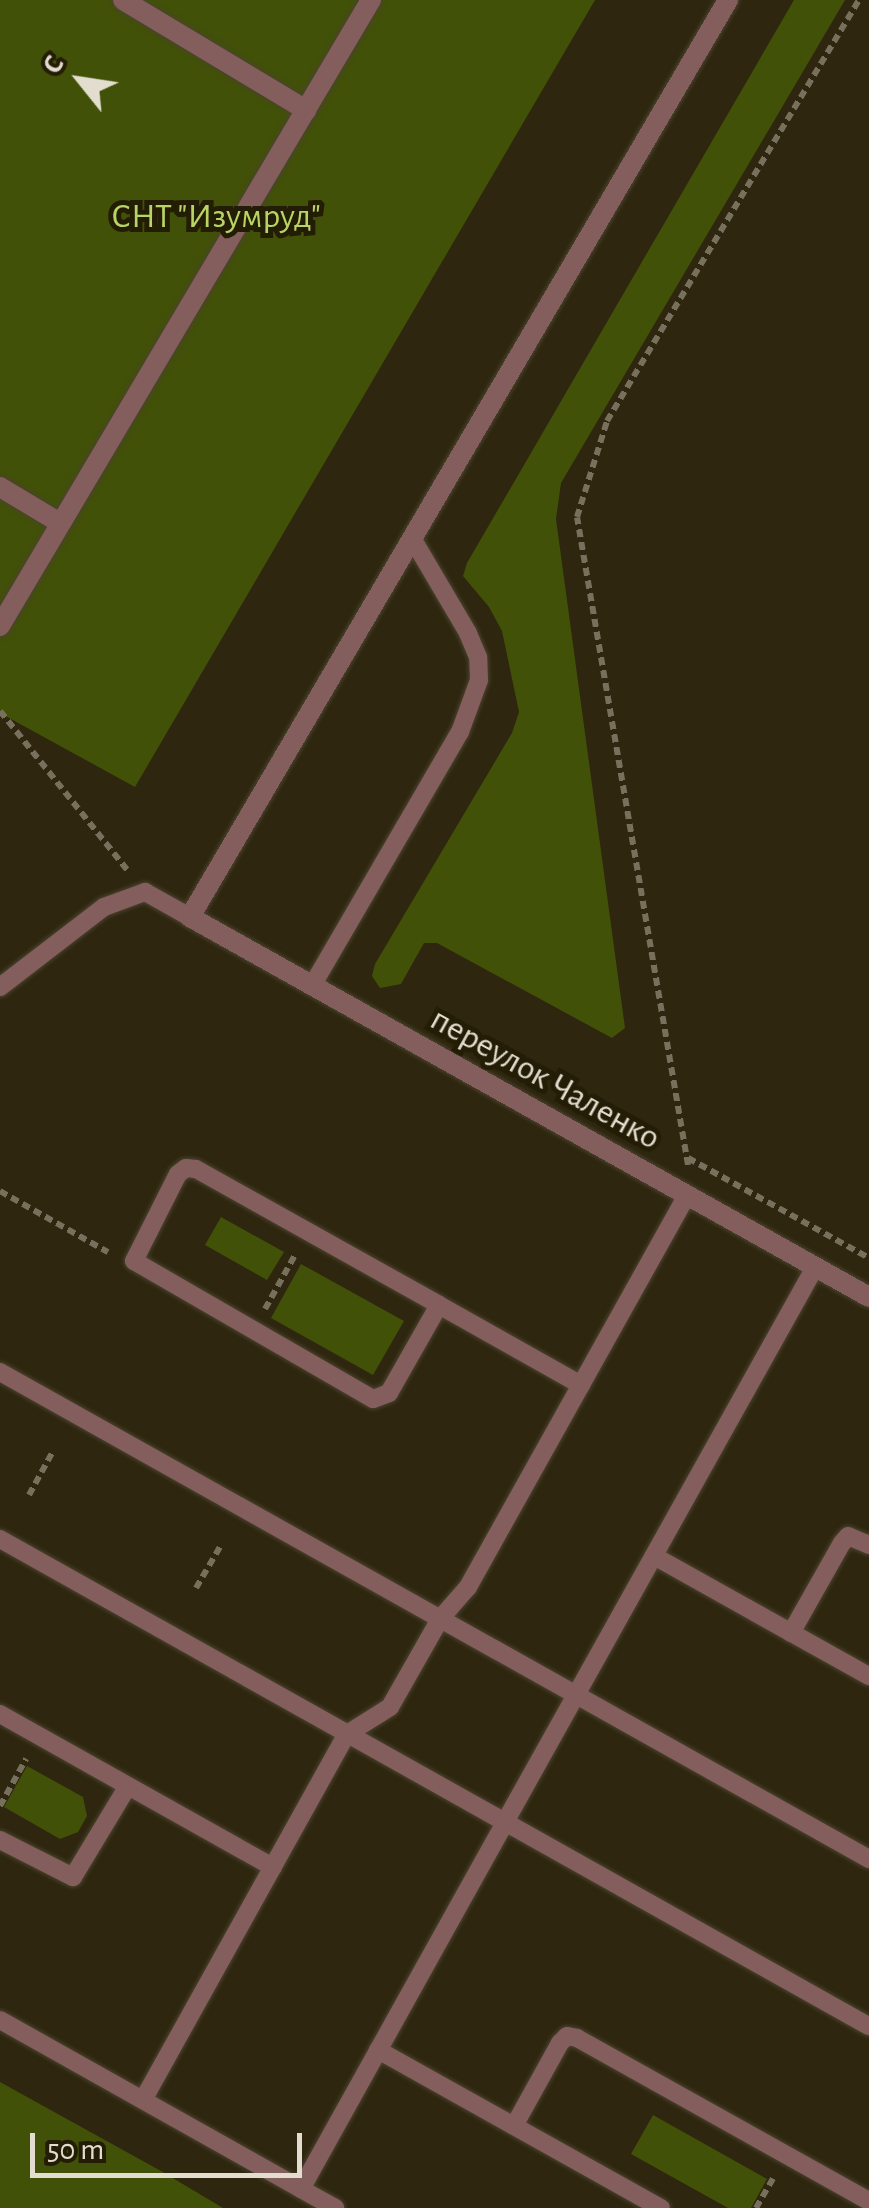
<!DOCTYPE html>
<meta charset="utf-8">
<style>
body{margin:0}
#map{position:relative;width:869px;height:2208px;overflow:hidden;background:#2e260f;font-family:"Alegreya Sans",sans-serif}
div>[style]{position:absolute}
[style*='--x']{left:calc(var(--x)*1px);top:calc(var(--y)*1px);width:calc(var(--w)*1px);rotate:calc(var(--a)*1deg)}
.green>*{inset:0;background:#425108}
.path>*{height:6px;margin-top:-3px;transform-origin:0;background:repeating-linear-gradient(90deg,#77705d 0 8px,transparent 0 13px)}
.roads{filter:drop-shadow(0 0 2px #4b432e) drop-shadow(0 0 2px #4b432e)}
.service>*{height:18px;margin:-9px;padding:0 9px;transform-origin:9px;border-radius:9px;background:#845e5d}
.minor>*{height:20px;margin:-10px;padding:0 10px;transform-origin:10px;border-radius:10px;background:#845e5d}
span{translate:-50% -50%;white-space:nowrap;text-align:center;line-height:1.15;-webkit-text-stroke:10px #241d06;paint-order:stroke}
.park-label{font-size:35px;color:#b7d464}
.street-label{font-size:35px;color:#e2ddcf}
.north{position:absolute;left:30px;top:30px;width:100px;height:100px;-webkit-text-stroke:8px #241d06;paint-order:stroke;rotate:300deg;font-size:28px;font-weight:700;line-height:40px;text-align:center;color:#e2ddcf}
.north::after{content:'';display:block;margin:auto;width:35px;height:45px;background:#e2ddcf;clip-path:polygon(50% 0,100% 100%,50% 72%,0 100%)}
.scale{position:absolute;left:30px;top:2133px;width:272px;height:45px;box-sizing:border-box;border:5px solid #e2ddcf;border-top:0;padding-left:12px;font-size:30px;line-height:35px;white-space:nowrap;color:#e2ddcf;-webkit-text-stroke:8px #241d06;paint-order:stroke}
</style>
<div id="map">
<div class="green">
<div style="clip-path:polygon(0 0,595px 0,135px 787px,0 713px)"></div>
<div style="clip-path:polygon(794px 0,845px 0,561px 483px,556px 519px,625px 1028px,612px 1038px,437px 943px,424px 943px,401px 984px,380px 988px,372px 976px,375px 964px,512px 733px,519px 712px,502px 631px,489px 607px,463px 576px,467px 563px)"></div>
<div style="clip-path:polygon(221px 1217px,284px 1252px,267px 1280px,205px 1245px)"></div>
<div style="clip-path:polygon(301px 1264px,404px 1321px,373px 1375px,271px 1318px)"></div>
<div style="clip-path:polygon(27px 1766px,83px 1797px,87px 1816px,78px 1832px,60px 1839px,4px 1807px)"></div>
<div style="clip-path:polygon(0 2082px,161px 2171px,223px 2208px,0 2208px)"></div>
<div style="clip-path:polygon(653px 2115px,767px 2179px,751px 2208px,728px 2208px,631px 2154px)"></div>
</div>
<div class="path">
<div style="--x:0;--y:711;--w:206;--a:51.3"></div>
<div style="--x:688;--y:1158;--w:207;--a:28.9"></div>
<div style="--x:688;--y:1165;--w:657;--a:-99.72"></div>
<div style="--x:577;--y:517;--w:101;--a:-72.6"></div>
<div style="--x:607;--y:421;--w:491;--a:-59.1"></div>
<div style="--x:0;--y:1191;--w:124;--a:29.5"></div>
<div style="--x:265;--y:1309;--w:62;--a:-60.9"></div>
<div style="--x:29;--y:1495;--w:48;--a:-61.3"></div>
<div style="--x:196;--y:1588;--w:48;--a:-59.7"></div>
<div style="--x:0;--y:1806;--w:54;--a:-61"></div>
<div style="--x:756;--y:2208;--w:34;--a:-60"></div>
</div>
<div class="roads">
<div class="service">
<div style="--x:312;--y:986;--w:294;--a:-59.8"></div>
<div style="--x:460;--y:732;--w:55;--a:-69.9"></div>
<div style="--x:479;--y:680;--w:23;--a:-92"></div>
<div style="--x:478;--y:657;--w:26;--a:-113"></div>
<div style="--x:468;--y:633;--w:110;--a:-120.5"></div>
<div style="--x:0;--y:987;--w:131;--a:-37.6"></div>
<div style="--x:104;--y:907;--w:44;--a:-20.1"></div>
<div style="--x:145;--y:892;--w:51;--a:29.1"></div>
<div style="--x:439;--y:1305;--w:101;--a:119.6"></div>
<div style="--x:389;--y:1393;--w:17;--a:159"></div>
<div style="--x:373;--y:1399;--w:276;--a:-150"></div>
<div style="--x:134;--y:1261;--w:97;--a:-63.2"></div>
<div style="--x:178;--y:1174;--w:10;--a:-37"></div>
<div style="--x:186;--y:1168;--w:10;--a:6"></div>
<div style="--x:196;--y:1169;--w:278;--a:29.2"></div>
<div style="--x:439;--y:1305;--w:163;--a:29.4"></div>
<div style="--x:0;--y:1372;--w:996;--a:29.27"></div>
<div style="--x:0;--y:1539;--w:579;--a:29.27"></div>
<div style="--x:505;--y:1822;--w:636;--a:-60.81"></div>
<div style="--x:654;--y:1556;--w:246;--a:29.2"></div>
<div style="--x:791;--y:1633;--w:103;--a:-60.5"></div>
<div style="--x:842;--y:1543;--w:9;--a:-49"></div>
<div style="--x:848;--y:1536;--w:23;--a:23"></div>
<div style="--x:0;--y:1714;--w:313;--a:29.3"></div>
<div style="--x:0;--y:1840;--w:82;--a:26.9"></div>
<div style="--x:73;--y:1877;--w:106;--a:-58.9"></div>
<div style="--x:0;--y:2020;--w:345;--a:29.3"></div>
<div style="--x:301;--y:2189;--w:420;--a:-60.9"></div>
<div style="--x:505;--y:1822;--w:417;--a:29.3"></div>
<div style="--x:378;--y:2050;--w:324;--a:29.2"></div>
<div style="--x:143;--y:2100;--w:419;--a:-60.9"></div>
<div style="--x:347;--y:1734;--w:51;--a:-32.1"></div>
<div style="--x:390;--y:1707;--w:101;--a:-60.4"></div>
<div style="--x:440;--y:1619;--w:43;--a:-48.8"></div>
<div style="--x:468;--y:1587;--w:449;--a:-60.8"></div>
<div style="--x:514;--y:2126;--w:95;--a:-61"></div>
<div style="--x:560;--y:2043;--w:10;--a:-45"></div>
<div style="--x:567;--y:2036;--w:10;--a:11"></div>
<div style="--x:577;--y:2038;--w:334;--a:29.2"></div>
<div style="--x:301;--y:2189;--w:39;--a:29"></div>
</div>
<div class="minor">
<div style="--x:123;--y:0;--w:214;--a:31"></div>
<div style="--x:728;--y:0;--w:1063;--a:120.4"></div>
<div style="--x:190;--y:917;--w:778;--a:29.23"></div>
<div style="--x:0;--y:487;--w:70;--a:31"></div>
<div style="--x:0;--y:626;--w:728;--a:-59.35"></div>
</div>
</div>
<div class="park-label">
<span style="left:216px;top:217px">СНТ "Изумруд"</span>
</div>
<div class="street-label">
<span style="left:545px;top:1079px;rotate:29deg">переулок Чаленко</span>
</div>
<div class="north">С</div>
<div class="scale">50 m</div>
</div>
